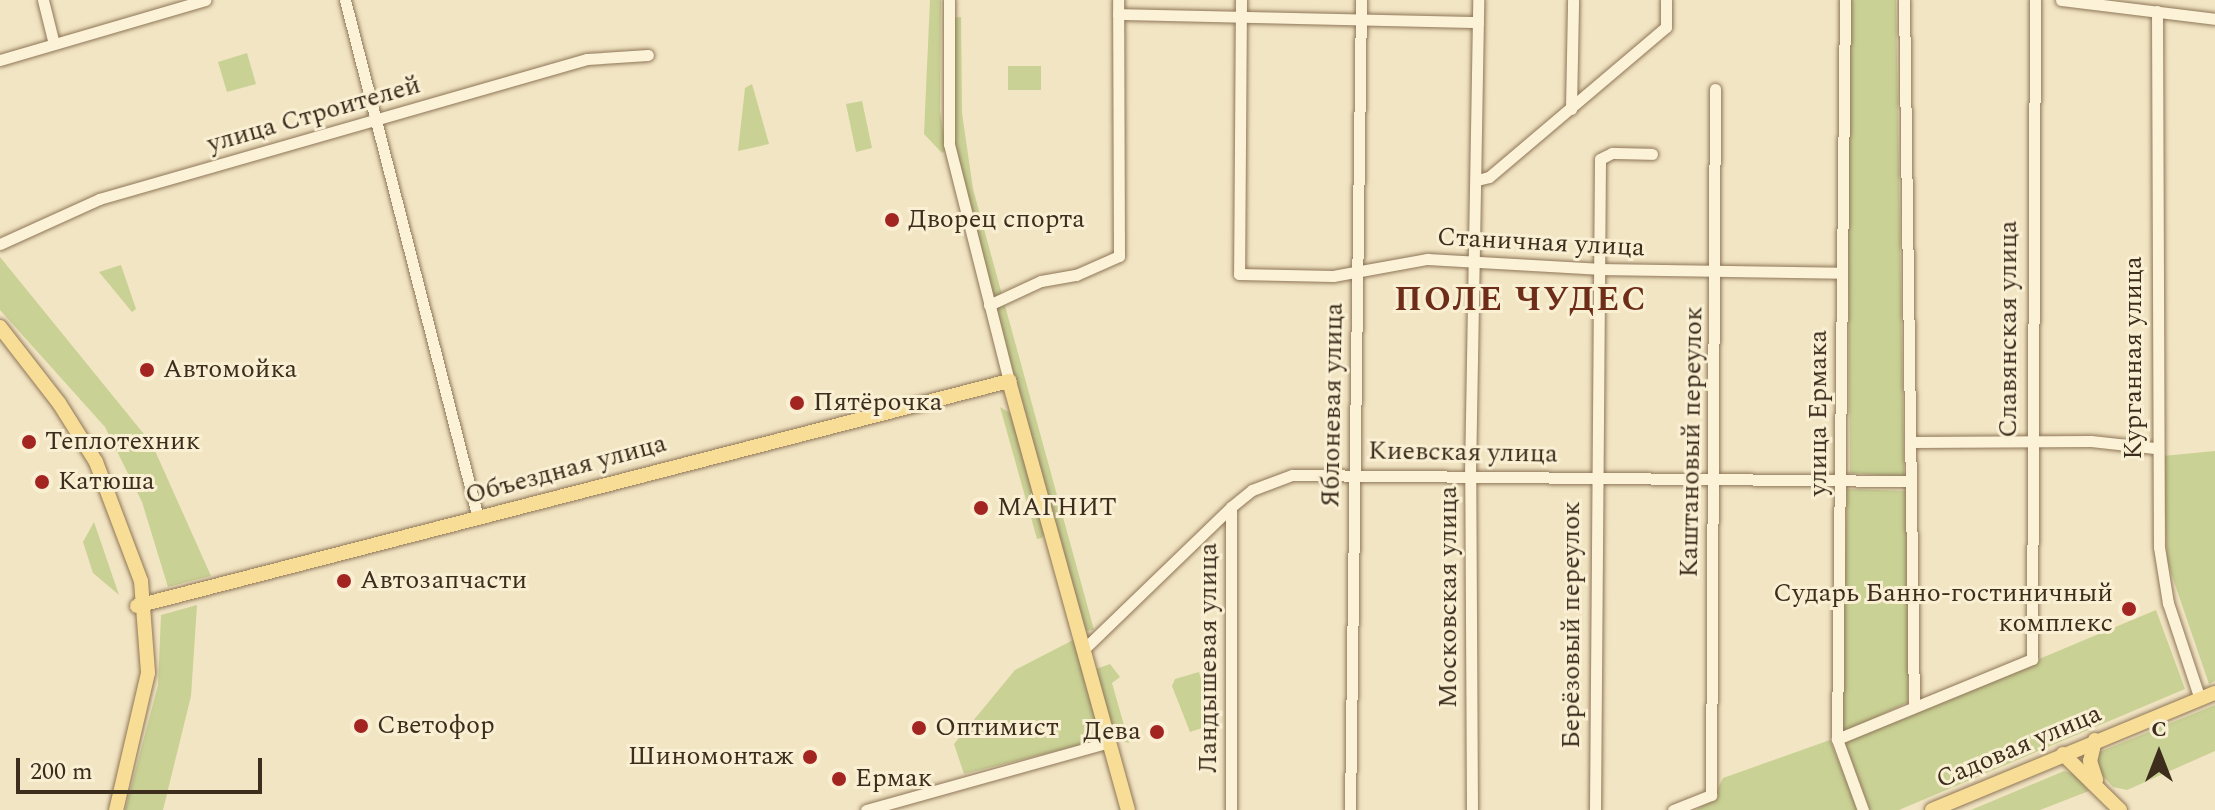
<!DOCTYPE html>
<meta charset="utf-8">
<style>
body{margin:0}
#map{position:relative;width:2215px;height:810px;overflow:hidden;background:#f2e5c3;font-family:Spectral,serif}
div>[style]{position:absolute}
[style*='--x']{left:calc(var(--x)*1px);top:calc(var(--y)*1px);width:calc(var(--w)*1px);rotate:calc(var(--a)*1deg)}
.green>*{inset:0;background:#c9d195}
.roads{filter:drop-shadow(0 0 2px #8e7658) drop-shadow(0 0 2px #8e7658)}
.minor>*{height:11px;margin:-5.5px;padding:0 5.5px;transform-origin:5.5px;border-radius:5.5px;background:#fcf2d7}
.major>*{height:14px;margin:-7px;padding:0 7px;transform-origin:7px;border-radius:7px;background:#f8dd97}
.dots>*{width:22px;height:22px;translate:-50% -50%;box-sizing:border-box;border:4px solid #f9efd3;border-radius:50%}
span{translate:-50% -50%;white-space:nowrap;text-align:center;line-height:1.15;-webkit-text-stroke:6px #f9efd3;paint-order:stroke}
.street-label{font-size:26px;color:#3d2d1d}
.poi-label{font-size:26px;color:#3d2d1d}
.left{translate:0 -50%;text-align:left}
.right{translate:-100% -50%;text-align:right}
.district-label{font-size:34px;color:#6d2d18;font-weight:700;letter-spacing:2px}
.north{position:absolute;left:2119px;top:714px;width:80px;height:80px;-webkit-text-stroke:6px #f9efd3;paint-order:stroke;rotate:0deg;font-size:22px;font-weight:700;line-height:32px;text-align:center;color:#3d2d1d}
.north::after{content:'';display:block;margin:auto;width:28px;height:36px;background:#3d2d1d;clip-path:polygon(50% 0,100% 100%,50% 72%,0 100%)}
.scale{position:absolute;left:16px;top:758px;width:246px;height:36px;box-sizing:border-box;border:4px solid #3d2d1d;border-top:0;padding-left:10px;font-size:24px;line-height:28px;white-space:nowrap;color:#3d2d1d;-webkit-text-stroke:6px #f9efd3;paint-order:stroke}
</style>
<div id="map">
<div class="green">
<div style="clip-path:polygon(930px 0,941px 0,940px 111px,946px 150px,942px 153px,924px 134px)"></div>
<div style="clip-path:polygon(1846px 0,1896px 0,1904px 477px,1850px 473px)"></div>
<div style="clip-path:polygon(961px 17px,962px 113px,973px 189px,1094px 630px,1084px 631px,980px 260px,954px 151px,951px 18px)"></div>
<div style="clip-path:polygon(247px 53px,256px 84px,227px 92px,218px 62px)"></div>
<div style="clip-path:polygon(1008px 66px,1041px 66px,1041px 90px,1008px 90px)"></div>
<div style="clip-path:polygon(752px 84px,769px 144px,738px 151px,745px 88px)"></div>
<div style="clip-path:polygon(862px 101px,872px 148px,856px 152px,846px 104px)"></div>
<div style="clip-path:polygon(0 257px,152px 444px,211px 576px,168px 587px,142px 502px,105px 427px,0 310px)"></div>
<div style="clip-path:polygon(121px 265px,136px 309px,132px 312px,99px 272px)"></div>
<div style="clip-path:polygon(1000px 407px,1010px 413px,1018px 438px,1046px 532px,1042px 538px,1037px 539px)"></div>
<div style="clip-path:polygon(2215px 451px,2215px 681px,2209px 684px,2167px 561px,2163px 456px)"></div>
<div style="clip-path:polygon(1847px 489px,1908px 491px,1908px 702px,1841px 734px)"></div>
<div style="clip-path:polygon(94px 522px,119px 595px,93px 573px,83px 542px)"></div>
<div style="clip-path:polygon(197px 605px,191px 696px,163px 810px,125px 810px,158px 685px,161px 615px)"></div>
<div style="clip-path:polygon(2156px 610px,2185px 689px,1899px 810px,1870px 810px,1844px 741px)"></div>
<div style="clip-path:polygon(1077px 638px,1104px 739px,964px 774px,954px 744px,1015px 670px)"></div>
<div style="clip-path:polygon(1110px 664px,1120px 677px,1112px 683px,1129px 743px,1113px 739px,1096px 669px)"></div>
<div style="clip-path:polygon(1199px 672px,1214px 724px,1190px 732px,1172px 686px,1175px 679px)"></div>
<div style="clip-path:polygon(2215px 705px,2215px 751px,2127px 790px,2113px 787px,2100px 773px,2092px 755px)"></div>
<div style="clip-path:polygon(1830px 740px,1858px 810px,1696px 810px,1712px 800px,1723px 778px)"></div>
<div style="clip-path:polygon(2064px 771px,2074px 774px,2089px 791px,2040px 810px,1971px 810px)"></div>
</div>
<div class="roads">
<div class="minor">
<div style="--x:43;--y:0;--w:45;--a:76"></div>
<div style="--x:345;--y:0;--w:535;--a:75.6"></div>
<div style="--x:949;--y:0;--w:144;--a:90"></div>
<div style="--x:949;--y:144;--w:244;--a:75.8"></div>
<div style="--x:1241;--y:0;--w:274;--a:90.4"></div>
<div style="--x:1239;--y:274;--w:94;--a:1.2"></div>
<div style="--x:1333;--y:276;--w:96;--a:-10.3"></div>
<div style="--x:1427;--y:259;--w:171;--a:3.3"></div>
<div style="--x:1598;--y:269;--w:244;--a:0.9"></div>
<div style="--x:1845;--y:0;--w:739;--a:90.62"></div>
<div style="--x:1837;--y:739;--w:76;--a:69.9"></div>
<div style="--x:1904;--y:0;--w:705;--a:89.19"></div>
<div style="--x:2061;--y:0;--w:155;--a:7"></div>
<div style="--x:2157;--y:11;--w:536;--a:89.79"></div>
<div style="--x:2159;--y:547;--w:57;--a:80.9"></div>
<div style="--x:2168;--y:603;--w:101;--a:71.6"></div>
<div style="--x:1118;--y:14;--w:360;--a:1.3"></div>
<div style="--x:0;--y:60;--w:214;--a:-16.3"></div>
<div style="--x:1571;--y:109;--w:109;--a:-88.9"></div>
<div style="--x:1477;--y:180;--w:12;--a:-14"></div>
<div style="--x:1489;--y:177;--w:232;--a:-40.3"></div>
<div style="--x:1666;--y:27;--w:27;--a:-90"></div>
<div style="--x:0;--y:244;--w:109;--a:-24.4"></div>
<div style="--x:99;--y:199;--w:508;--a:-16.01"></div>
<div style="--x:587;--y:59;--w:61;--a:-3.8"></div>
<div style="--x:989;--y:305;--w:57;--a:-24.8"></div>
<div style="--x:1041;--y:281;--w:36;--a:-10"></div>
<div style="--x:1076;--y:275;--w:47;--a:-23.8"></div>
<div style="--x:1119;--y:256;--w:256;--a:-90.2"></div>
<div style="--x:1911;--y:442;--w:180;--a:-0.3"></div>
<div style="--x:2091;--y:441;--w:64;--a:6.2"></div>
<div style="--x:1231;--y:507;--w:303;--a:90"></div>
<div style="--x:1083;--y:650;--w:206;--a:-44"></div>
<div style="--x:1231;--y:507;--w:27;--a:-39"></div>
<div style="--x:1252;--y:490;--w:43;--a:-20.6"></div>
<div style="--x:1292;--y:475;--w:617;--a:0.56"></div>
<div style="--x:1837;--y:739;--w:211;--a:-22.3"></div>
<div style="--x:2032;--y:659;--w:659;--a:-89.74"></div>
<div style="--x:866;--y:810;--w:252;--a:-15.6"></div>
<div style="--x:1350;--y:810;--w:810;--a:-89.22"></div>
<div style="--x:1472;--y:810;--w:335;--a:-90.3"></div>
<div style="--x:1470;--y:475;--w:475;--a:-89"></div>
<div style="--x:1595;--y:810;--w:651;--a:-89.56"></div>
<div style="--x:1600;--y:159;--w:13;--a:-27"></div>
<div style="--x:1612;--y:153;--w:40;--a:1.4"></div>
<div style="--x:1673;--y:810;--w:41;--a:-21.5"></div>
<div style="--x:1711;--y:795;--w:706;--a:-89.68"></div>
</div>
<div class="major">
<div style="--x:0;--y:327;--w:96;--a:52.2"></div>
<div style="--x:59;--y:403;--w:70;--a:57.9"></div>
<div style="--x:96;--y:462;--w:127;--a:69.3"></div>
<div style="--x:141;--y:581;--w:92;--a:85.6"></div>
<div style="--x:148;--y:673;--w:141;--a:103.1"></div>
<div style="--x:137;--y:606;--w:901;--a:-14.47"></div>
<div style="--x:1009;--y:381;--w:445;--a:74.5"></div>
<div style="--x:2095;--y:740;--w:22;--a:103"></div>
<div style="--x:2090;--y:761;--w:20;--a:72"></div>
<div style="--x:2063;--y:754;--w:80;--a:44.5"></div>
<div style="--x:1932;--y:810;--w:306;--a:-22.5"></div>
</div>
</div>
<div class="dots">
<div style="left:892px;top:220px;background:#a32522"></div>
<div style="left:147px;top:370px;background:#a32522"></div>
<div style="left:797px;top:403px;background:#a32522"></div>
<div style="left:29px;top:442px;background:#a32522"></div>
<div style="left:42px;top:482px;background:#a32522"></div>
<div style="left:981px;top:508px;background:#a32522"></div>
<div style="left:344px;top:581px;background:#a32522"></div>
<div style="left:2129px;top:609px;background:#a32522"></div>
<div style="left:361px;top:726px;background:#a32522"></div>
<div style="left:919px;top:728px;background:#a32522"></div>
<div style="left:1157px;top:732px;background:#a32522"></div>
<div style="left:810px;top:757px;background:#a32522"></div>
<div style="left:839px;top:779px;background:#a32522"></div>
</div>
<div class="street-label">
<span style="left:314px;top:115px;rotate:-16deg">улица Строителей</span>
<span style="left:1541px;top:243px;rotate:3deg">Станичная улица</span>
<span style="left:2009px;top:329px;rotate:-90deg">Славянская улица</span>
<span style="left:2134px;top:358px;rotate:-90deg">Курганная улица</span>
<span style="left:1333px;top:405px;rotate:-89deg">Яблоневая улица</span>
<span style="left:1819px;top:413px;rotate:-90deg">улица Ермака</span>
<span style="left:1692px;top:442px;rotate:-89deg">Каштановый переулок</span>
<span style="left:1463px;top:453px;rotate:1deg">Киевская улица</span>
<span style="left:566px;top:470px;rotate:-15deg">Объездная улица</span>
<span style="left:1449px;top:597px;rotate:-90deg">Московская улица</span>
<span style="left:1572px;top:625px;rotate:-90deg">Берёзовый переулок</span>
<span style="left:1209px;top:658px;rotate:-90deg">Ландышевая улица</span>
<span style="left:2019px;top:747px;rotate:-23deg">Садовая улица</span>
</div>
<div class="poi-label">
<span class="left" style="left:908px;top:220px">Дворец спорта</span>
<span class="left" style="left:163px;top:370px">Автомойка</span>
<span class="left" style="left:813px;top:403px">Пятёрочка</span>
<span class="left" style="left:45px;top:442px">Теплотехник</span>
<span class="left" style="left:58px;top:482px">Катюша</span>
<span class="left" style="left:997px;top:508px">МАГНИТ</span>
<span class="left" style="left:360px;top:581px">Автозапчасти</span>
<span class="right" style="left:2113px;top:609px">Сударь Банно-гостиничный<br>комплекс</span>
<span class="left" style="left:377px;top:726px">Светофор</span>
<span class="left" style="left:935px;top:728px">Оптимист</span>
<span class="right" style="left:1141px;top:732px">Дева</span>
<span class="right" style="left:794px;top:757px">Шиномонтаж</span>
<span class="left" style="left:855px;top:779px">Ермак</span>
</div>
<div class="district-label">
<span style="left:1521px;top:301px">ПОЛЕ ЧУДЕС</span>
</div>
<div class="north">С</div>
<div class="scale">200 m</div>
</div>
